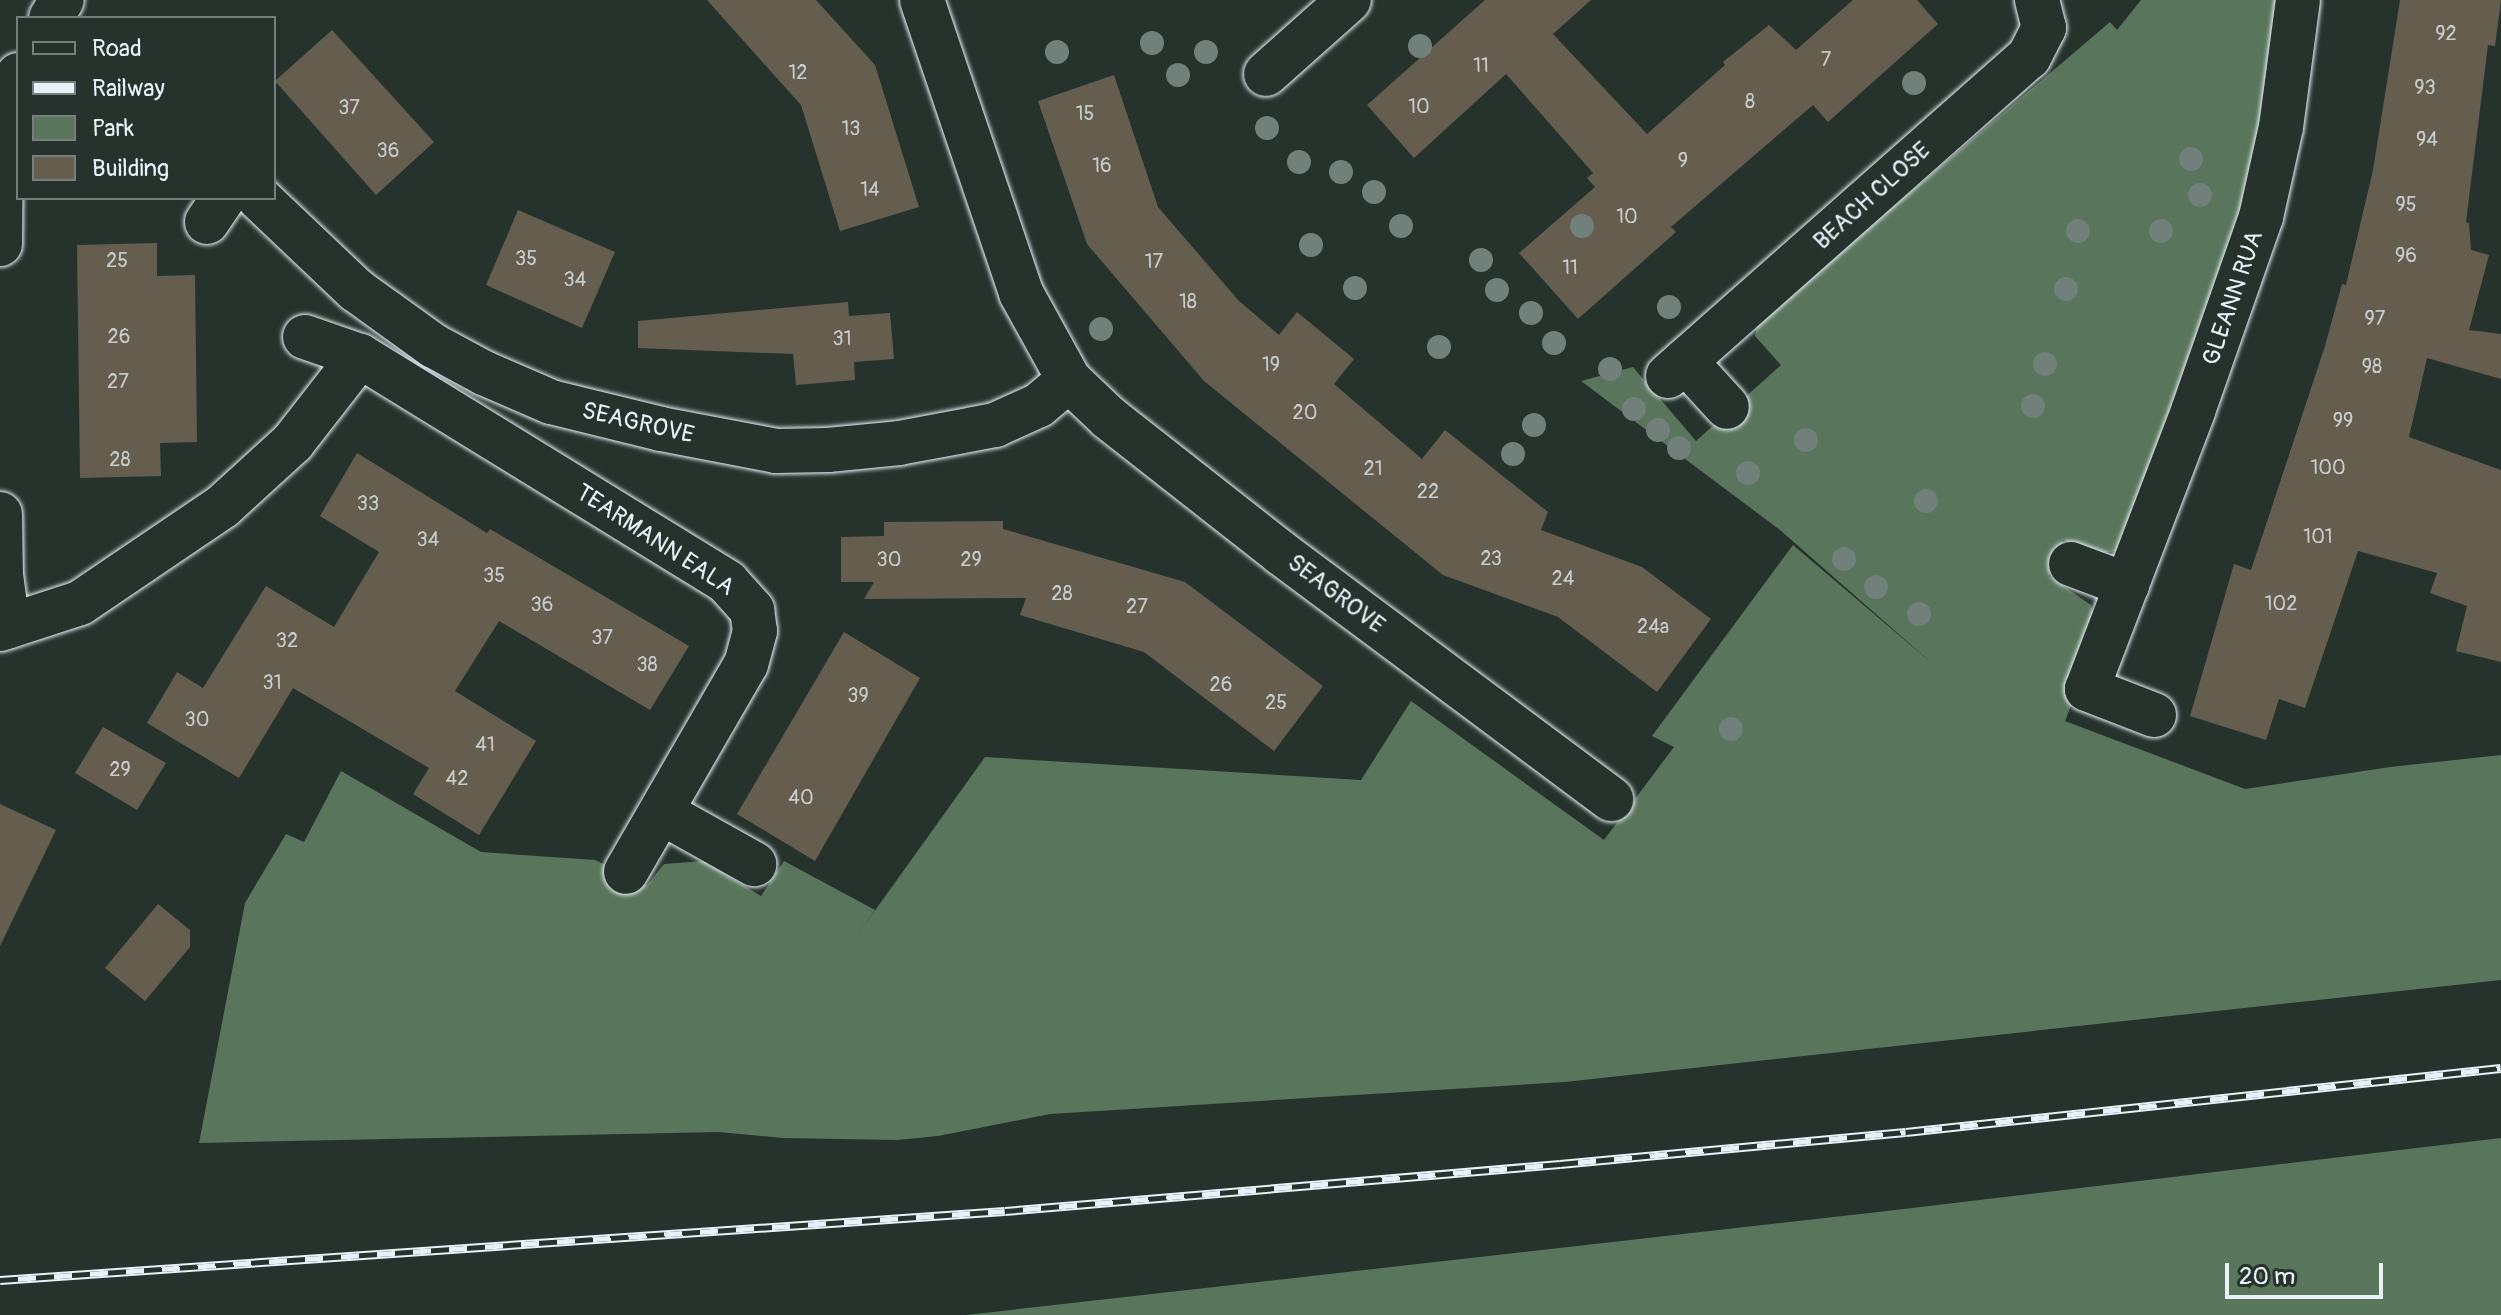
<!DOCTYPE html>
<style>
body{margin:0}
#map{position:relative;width:2501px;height:1315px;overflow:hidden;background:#26332d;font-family:Pangolin,sans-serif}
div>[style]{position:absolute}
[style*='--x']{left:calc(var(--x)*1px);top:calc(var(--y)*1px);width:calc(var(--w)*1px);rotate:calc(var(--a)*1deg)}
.green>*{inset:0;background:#59755b}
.building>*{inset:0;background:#655e4e}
.roads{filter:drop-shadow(0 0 2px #e8f1f8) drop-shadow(0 0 2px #e8f1f8)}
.minor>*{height:44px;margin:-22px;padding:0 22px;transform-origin:22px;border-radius:22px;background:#26332d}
.rail>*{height:9px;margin-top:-4.5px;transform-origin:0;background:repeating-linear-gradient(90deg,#26332d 0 18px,#e8f1f8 0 36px);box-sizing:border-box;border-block:2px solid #e8f1f8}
.trees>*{width:24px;height:24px;margin:-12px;border-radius:50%;background:#71807a}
span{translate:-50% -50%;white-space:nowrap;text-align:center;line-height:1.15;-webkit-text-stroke:6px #26332d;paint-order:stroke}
.number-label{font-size:20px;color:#c7ccce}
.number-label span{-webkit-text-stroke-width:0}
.street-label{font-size:24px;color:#e8f1f8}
.legend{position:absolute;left:16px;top:16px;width:260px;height:184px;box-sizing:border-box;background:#26332d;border:2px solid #747f7e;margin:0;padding:10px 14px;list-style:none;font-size:24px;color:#e8f1f8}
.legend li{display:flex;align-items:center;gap:16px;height:40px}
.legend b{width:40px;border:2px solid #747f7e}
.scale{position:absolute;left:2225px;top:1263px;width:158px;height:36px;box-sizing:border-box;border:4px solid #e8f1f8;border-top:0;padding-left:10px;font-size:24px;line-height:28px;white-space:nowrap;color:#e8f1f8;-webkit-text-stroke:6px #26332d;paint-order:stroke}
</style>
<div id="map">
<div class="green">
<div style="clip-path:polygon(2141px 0,2285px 0,2258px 177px,2118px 551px,2102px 553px,2063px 540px,2049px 576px,2091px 605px,2099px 633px,2065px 721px,2245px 789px,2390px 767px,2501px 755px,2501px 980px,1565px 1082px,1050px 1114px,938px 1136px,897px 1140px,783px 1138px,718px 1132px,199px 1143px,245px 903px,286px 834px,304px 842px,341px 771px,481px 852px,595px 860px,647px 885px,664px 864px,703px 861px,761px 896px,784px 861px,875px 910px,856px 937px,985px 757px,1361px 780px,1411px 701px,1604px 840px,1674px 747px,1652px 736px,1793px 545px,1934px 665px,1780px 530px,1581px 381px,1633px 367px,1696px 441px,1781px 365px,1755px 336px,1758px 322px,2110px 22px,2117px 30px)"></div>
<div style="clip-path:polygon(2501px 1138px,2501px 1315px,966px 1315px,1887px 1211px)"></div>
</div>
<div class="building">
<div style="clip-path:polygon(707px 0,816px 0,875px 65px,919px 207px,840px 231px,801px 105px)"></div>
<div style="clip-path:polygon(1485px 0,1591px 0,1553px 34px,1647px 134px,1725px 65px,1723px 62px,1769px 25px,1796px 50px,1853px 0,1917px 0,1938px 24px,1828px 122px,1813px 105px,1671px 227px,1676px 232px,1578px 319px,1519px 253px,1595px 187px,1587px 178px,1593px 173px,1506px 74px,1414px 158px,1367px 105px)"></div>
<div style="clip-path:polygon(2400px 0,2501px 0,2495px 46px,2488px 45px,2466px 222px,2469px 223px,2471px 250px,2489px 255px,2469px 330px,2501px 334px,2501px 379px,2427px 358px,2409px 437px,2501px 470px,2501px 662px,2456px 651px,2467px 606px,2430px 593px,2437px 573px,2358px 551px,2305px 708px,2279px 699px,2266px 740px,2190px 716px,2234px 564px,2251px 570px,2325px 346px,2342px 284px,2346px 285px,2373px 170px)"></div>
<div style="clip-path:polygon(332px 30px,434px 142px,376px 195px,275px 81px)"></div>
<div style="clip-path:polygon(1114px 75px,1158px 207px,1239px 301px,1279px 335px,1297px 312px,1354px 359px,1334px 384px,1422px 459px,1445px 430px,1548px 512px,1541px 530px,1642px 567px,1711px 619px,1657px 692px,1558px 617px,1443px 575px,1204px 381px,1087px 244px,1038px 101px)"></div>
<div style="clip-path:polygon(518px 210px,615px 252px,582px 328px,486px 285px)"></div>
<div style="clip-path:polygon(157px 243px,157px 276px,195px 275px,197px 442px,160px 443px,161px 476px,80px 478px,77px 245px)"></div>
<div style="clip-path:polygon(848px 302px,849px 316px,890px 313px,894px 359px,854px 362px,855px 380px,796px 385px,793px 354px,638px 348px,638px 321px)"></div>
<div style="clip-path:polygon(357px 453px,487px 533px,490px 529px,689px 646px,650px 710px,499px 621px,455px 691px,536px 741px,479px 835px,413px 794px,429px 768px,293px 688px,239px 778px,147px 723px,177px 672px,203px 688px,266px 586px,334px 627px,379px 552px,320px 516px)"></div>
<div style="clip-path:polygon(1003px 521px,1003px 529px,1185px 582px,1323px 686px,1274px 751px,1144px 652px,1020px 615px,1026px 598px,864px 599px,874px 582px,841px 582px,841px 537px,884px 536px,884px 522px)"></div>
<div style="clip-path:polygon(844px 632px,920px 678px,815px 861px,737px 814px)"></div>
<div style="clip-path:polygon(103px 727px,166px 763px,137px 810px,75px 773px)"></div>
<div style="clip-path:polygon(0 804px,56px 830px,0 946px)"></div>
<div style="clip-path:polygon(158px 904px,190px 930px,190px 947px,145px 1001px,105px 968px)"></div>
</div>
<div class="roads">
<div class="minor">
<div style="--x:922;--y:0;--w:309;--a:71.3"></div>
<div style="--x:1021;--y:293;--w:99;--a:61.1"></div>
<div style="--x:1069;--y:380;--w:55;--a:43.5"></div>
<div style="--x:1109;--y:418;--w:219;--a:38.1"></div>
<div style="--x:1281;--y:553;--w:412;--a:36.7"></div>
<div style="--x:51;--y:18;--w:21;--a:-59"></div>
<div style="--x:1266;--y:74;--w:111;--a:-41.7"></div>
<div style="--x:259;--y:198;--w:134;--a:43.5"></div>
<div style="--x:356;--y:290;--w:96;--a:35.7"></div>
<div style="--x:434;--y:346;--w:57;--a:28.4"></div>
<div style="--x:484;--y:373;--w:73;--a:23.4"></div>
<div style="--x:551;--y:402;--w:113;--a:13.8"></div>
<div style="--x:661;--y:429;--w:117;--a:10.8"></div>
<div style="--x:776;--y:451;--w:52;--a:-1.1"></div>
<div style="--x:828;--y:450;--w:71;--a:-5.6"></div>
<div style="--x:899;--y:443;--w:98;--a:-10.6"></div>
<div style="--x:995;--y:425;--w:48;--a:-24.4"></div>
<div style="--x:1039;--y:405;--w:39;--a:-40"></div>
<div style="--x:207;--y:222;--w:29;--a:-56"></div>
<div style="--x:0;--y:244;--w:102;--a:-89.4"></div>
<div style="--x:1;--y:142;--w:38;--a:-81"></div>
<div style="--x:7;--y:104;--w:31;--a:-69"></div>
<div style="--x:305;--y:337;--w:58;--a:19.1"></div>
<div style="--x:360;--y:356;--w:431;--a:31.6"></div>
<div style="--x:727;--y:582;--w:38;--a:48"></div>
<div style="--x:752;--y:610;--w:21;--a:82"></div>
<div style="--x:755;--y:631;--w:34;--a:105"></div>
<div style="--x:746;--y:664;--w:240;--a:120"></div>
<div style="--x:1685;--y:361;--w:62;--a:47.6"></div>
<div style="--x:1668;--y:376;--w:482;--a:-41.5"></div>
<div style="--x:2029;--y:57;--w:33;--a:-63"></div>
<div style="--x:2044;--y:28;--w:29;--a:-104"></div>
<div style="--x:0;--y:514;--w:61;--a:89.1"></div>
<div style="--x:1;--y:575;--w:52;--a:82.3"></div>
<div style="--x:2071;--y:564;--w:60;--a:20.6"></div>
<div style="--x:0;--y:629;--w:84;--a:-18"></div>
<div style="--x:80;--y:603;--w:173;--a:-34.1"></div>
<div style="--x:223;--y:506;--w:95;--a:-42.4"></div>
<div style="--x:293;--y:442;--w:109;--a:-52.1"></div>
<div style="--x:2154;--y:715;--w:72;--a:-158.8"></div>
<div style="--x:2087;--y:689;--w:298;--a:-69.1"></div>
<div style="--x:2193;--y:411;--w:206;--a:-70.7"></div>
<div style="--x:2261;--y:217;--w:92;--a:-77.5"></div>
<div style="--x:2281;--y:127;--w:128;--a:-82.4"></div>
<div style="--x:661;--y:812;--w:107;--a:29.2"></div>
</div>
</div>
<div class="rail">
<div style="--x:0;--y:1280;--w:1007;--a:-3.93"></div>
<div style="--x:1005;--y:1211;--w:557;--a:-4.84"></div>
<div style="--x:1560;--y:1164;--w:347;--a:-5.3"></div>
<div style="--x:1906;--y:1132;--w:598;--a:-6.14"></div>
</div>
<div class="trees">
<div style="left:1152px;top:43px"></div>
<div style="left:1420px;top:46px"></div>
<div style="left:1057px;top:52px"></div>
<div style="left:1206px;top:52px"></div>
<div style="left:1178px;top:75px"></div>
<div style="left:1914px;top:83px"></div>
<div style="left:1267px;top:128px"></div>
<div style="left:2191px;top:159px"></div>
<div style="left:1299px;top:162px"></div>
<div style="left:1341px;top:172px"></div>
<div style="left:1374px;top:192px"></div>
<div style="left:2200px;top:195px"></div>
<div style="left:1401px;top:226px"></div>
<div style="left:1582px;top:226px"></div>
<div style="left:2078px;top:231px"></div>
<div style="left:2161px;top:231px"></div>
<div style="left:1311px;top:245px"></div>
<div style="left:1481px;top:260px"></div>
<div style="left:1355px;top:288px"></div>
<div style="left:2066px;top:289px"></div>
<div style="left:1497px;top:290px"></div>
<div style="left:1669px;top:307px"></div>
<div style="left:1531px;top:313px"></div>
<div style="left:1101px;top:329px"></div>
<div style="left:1554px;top:343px"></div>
<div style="left:1439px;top:347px"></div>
<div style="left:2045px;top:364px"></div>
<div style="left:1610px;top:369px"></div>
<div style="left:2033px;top:406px"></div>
<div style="left:1634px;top:409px"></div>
<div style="left:1534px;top:425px"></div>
<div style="left:1658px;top:430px"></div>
<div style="left:1806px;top:440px"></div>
<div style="left:1679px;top:448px"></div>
<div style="left:1513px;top:454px"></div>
<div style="left:1748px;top:473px"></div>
<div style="left:1926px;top:501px"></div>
<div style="left:1844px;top:559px"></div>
<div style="left:1876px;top:587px"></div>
<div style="left:1919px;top:614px"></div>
<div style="left:1731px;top:729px"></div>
</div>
<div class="number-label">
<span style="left:2446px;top:33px">92</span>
<span style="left:1826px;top:59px">7</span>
<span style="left:1481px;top:65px">11</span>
<span style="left:798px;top:72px">12</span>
<span style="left:2425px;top:87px">93</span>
<span style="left:1750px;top:101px">8</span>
<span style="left:1419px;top:106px">10</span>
<span style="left:349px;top:107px">37</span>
<span style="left:1085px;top:113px">15</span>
<span style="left:851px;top:128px">13</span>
<span style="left:2427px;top:139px">94</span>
<span style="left:388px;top:150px">36</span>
<span style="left:1683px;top:160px">9</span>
<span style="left:1102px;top:165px">16</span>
<span style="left:870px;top:189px">14</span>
<span style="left:2406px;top:204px">95</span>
<span style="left:1627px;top:216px">10</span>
<span style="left:2406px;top:255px">96</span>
<span style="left:526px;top:258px">35</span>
<span style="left:117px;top:260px">25</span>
<span style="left:1154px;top:261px">17</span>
<span style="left:1570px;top:267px">11</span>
<span style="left:575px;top:279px">34</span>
<span style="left:1188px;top:301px">18</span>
<span style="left:2375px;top:318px">97</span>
<span style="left:119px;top:336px">26</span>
<span style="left:842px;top:338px">31</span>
<span style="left:1271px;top:364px">19</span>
<span style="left:2372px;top:366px">98</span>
<span style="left:118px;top:381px">27</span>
<span style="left:1305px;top:412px">20</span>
<span style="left:2343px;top:420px">99</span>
<span style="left:120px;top:459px">28</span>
<span style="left:2328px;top:467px">100</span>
<span style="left:1373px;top:468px">21</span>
<span style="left:1428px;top:491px">22</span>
<span style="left:368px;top:503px">33</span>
<span style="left:2318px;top:536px">101</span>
<span style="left:428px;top:539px">34</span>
<span style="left:1491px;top:558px">23</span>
<span style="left:889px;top:559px">30</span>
<span style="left:971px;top:559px">29</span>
<span style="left:494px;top:575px">35</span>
<span style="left:1563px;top:578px">24</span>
<span style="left:1062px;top:593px">28</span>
<span style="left:2281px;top:603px">102</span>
<span style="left:542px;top:604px">36</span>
<span style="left:1137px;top:606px">27</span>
<span style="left:1653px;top:626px">24a</span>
<span style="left:602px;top:637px">37</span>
<span style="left:287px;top:640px">32</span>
<span style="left:647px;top:664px">38</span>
<span style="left:272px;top:682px">31</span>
<span style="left:1221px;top:684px">26</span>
<span style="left:858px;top:695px">39</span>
<span style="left:1276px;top:702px">25</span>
<span style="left:197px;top:719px">30</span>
<span style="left:485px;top:744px">41</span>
<span style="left:120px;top:769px">29</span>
<span style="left:457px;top:778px">42</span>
<span style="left:801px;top:797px">40</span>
</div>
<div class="street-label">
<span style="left:1872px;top:196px;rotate:-42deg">BEACH CLOSE</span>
<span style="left:2233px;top:298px;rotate:-71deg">GLEANN RUA</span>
<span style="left:638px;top:423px;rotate:13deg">SEAGROVE</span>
<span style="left:655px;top:540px;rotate:33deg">TEARMANN EALA</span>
<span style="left:1336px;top:594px;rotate:37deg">SEAGROVE</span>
</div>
<ul class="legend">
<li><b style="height:10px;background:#26332d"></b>Road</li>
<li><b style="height:10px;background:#e8f1f8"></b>Railway</li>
<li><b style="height:22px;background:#59755b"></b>Park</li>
<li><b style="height:22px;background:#655e4e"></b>Building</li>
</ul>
<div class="scale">20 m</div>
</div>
